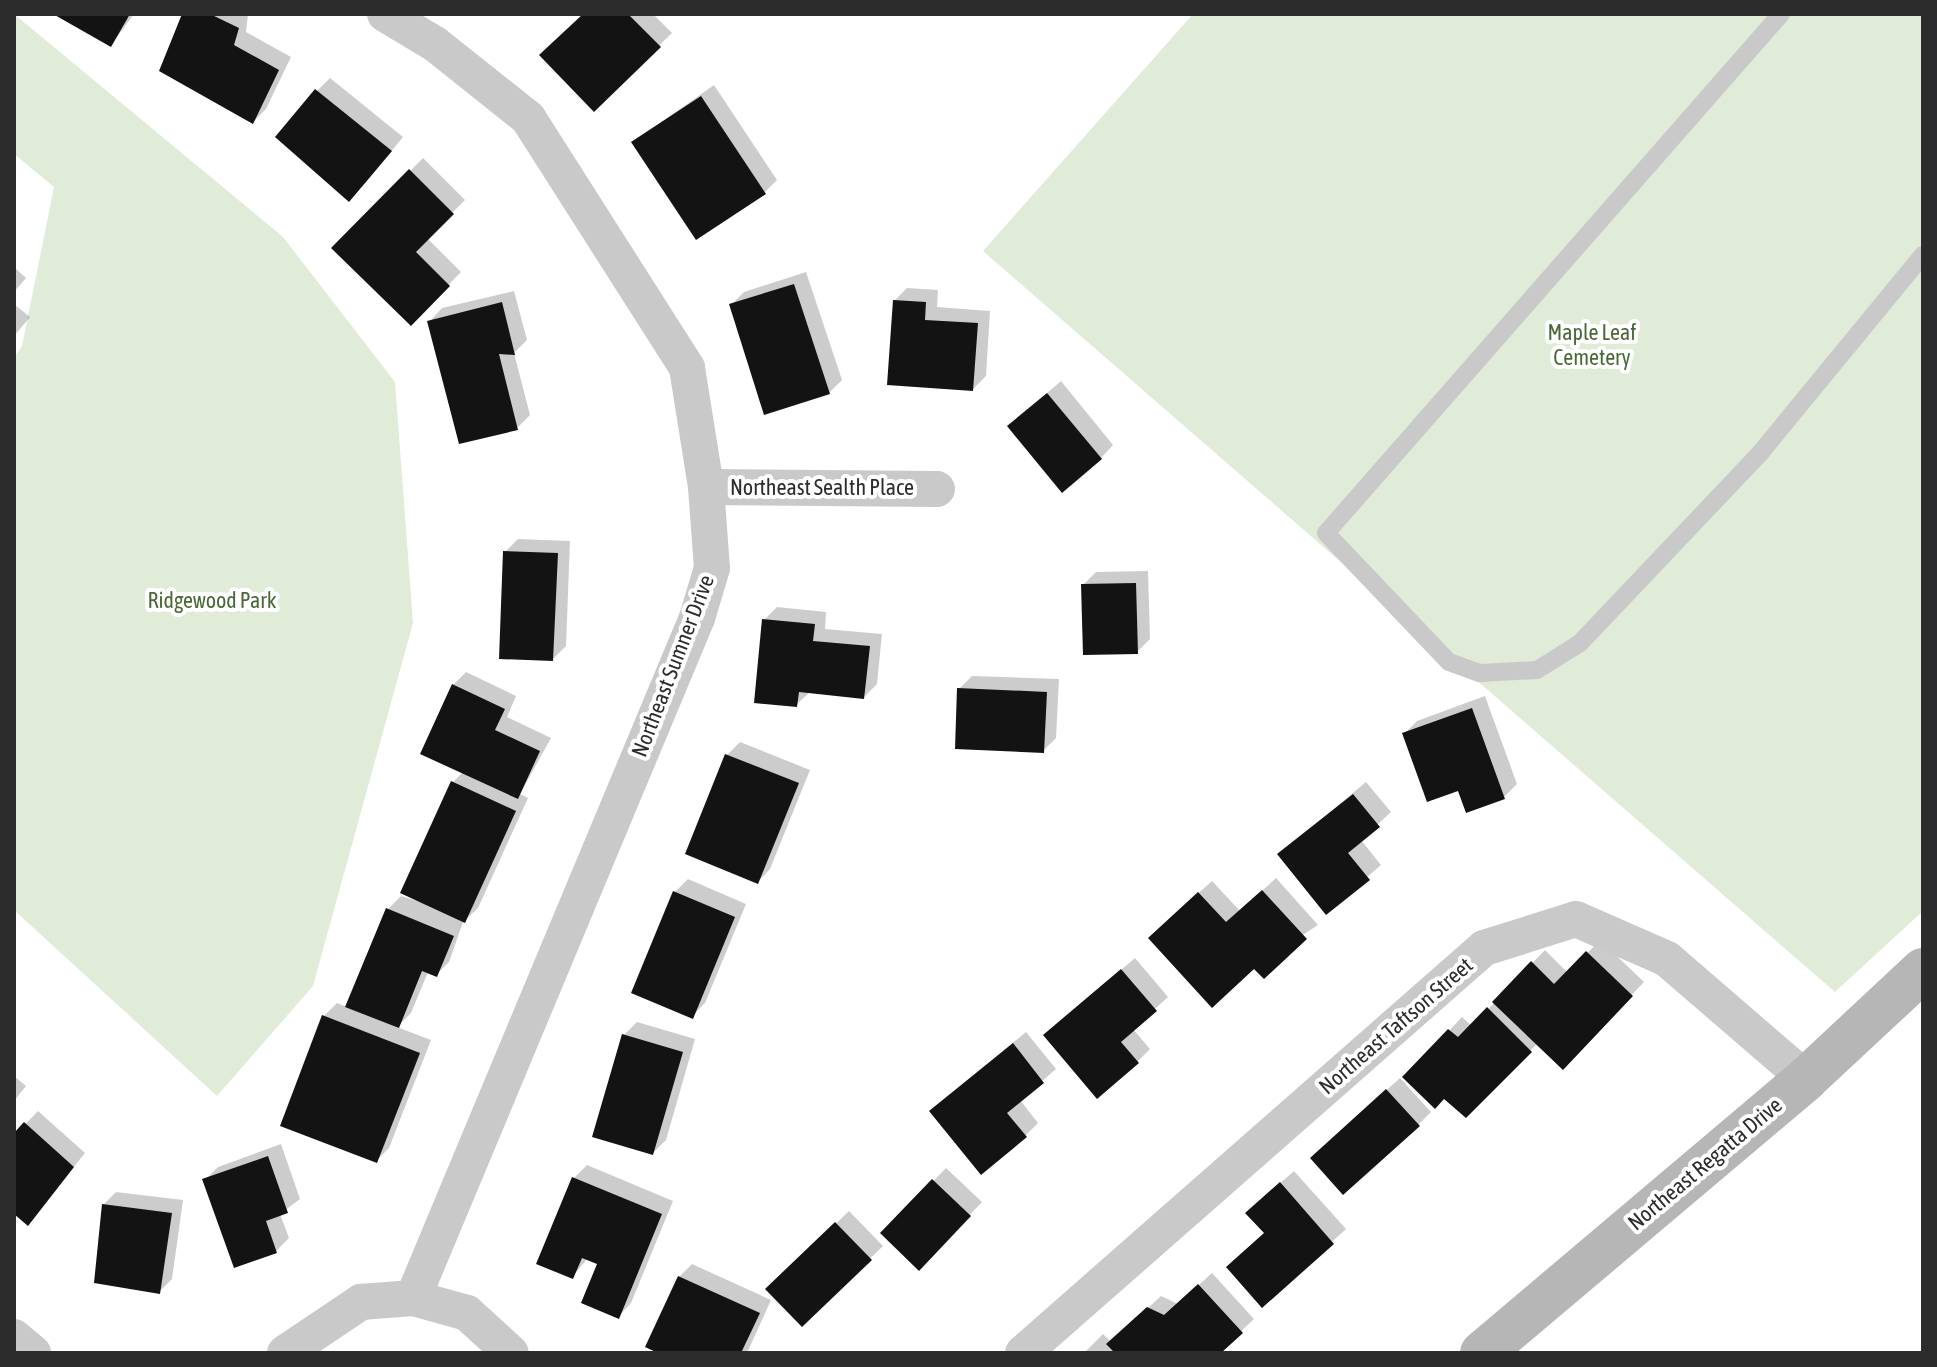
<!DOCTYPE html>
<style>
body{margin:0}
#map{position:relative;width:1937px;height:1367px;overflow:hidden;background:#fff;font-family:"Asap Condensed",sans-serif}
div>[style]{position:absolute}
[style*='--x']{left:calc(var(--x)*1px);top:calc(var(--y)*1px);width:calc(var(--w)*1px);rotate:calc(var(--a)*1deg)}
.green>*{inset:0;background:#e0ebd8}
.shadow>*{inset:0;background:#0003}
.building>*{inset:0;background:#131313}
.service>*{height:18px;margin:-9px;padding:0 9px;transform-origin:9px;border-radius:9px;background:#c9c9c9}
.minor>*{height:36px;margin:-18px;padding:0 18px;transform-origin:18px;border-radius:18px;background:#c9c9c9}
.secondary>*{height:44px;margin:-22px;padding:0 22px;transform-origin:22px;border-radius:22px;background:#b6b6b6}
span{translate:-50% -50%;white-space:nowrap;text-align:center;line-height:1.15;-webkit-text-stroke:8px #fff;paint-order:stroke}
.park-label{font-size:22px;color:#4a6938}
.street-label{font-size:22px;color:#2c2c2c}
.frame{position:absolute;inset:0;border:16px solid #2c2c2c;pointer-events:none}
</style>
<div id="map">
<div class="green">
<div style="clip-path:polygon(14px 14px,283px 237px,395px 382px,413px 623px,313px 986px,217px 1096px,14px 910px,14px 358px,22px 346px,54px 187px,14px 154px)"></div>
<div style="clip-path:polygon(1193px 14px,1923px 14px,1923px 911px,1835px 992px,983px 251px)"></div>
</div>
<div class="shadow">
<div style="clip-path:polygon(57px 14px,134px 14px,111px 45px)"></div>
<div style="clip-path:polygon(184px 14px,248px 14px,246px 32px,291px 57px,266px 109px,253px 122px)"></div>
<div style="clip-path:polygon(585px 14px,653px 14px,672px 33px,594px 109px)"></div>
<div style="clip-path:polygon(330px 78px,403px 137px,362px 187px,317px 91px)"></div>
<div style="clip-path:polygon(714px 85px,777px 180px,765px 192px,633px 142px)"></div>
<div style="clip-path:polygon(423px 158px,465px 200px,427px 238px,461px 272px,411px 323px,334px 248px)"></div>
<div style="clip-path:polygon(14px 267px,26px 278px,14px 292px)"></div>
<div style="clip-path:polygon(806px 272px,842px 380px,829px 393px,731px 305px,744px 292px)"></div>
<div style="clip-path:polygon(907px 288px,938px 290px,937px 307px,990px 311px,986px 376px,973px 389px,894px 301px)"></div>
<div style="clip-path:polygon(514px 291px,527px 340px,514px 353px,530px 415px,517px 428px,430px 321px,442px 308px)"></div>
<div style="clip-path:polygon(14px 304px,30px 317px,14px 336px)"></div>
<div style="clip-path:polygon(1061px 381px,1113px 445px,1101px 458px,1009px 426px)"></div>
<div style="clip-path:polygon(518px 539px,570px 541px,566px 646px,553px 659px,505px 552px)"></div>
<div style="clip-path:polygon(1148px 571px,1150px 639px,1137px 652px,1083px 585px,1096px 572px)"></div>
<div style="clip-path:polygon(777px 607px,826px 612px,825px 629px,882px 634px,877px 684px,864px 697px,810px 692px,796px 705px,764px 620px)"></div>
<div style="clip-path:polygon(466px 672px,516px 696px,507px 717px,551px 738px,520px 794px,528px 798px,478px 908px,463px 922px,449px 962px,436px 975px,428px 972px,411px 1013px,397px 1027px,431px 1040px,389px 1148px,376px 1161px,324px 1016px,337px 1003px,347px 1007px,388px 909px,401px 896px,437px 907px,453px 782px,463px 772px,453px 685px)"></div>
<div style="clip-path:polygon(972px 676px,1059px 679px,1056px 738px,1043px 751px,959px 689px)"></div>
<div style="clip-path:polygon(1485px 696px,1517px 784px,1504px 797px,1459px 789px,1404px 734px,1417px 721px)"></div>
<div style="clip-path:polygon(740px 742px,810px 770px,770px 869px,758px 882px,727px 755px)"></div>
<div style="clip-path:polygon(1366px 782px,1391px 812px,1361px 840px,1381px 865px,1327px 912px,1280px 854px)"></div>
<div style="clip-path:polygon(1276px 878px,1318px 925px,1255px 966px,1163px 925px,1212px 881px,1240px 911px)"></div>
<div style="clip-path:polygon(688px 879px,746px 904px,705px 1003px,692px 1016px,675px 892px)"></div>
<div style="clip-path:polygon(1600px 940px,1644px 982px,1563px 1067px,1538px 1043px,1466px 1115px,1445px 1096px,1405px 1077px,1462px 1017px,1472px 1026px,1545px 950px,1568px 973px)"></div>
<div style="clip-path:polygon(1135px 958px,1168px 997px,1133px 1029px,1150px 1049px,1137px 1062px,1059px 1023px)"></div>
<div style="clip-path:polygon(637px 1022px,695px 1039px,666px 1140px,653px 1153px,624px 1035px)"></div>
<div style="clip-path:polygon(1026px 1032px,1056px 1069px,1020px 1100px,1038px 1123px,1025px 1136px,945px 1099px)"></div>
<div style="clip-path:polygon(14px 1076px,26px 1086px,14px 1101px)"></div>
<div style="clip-path:polygon(1400px 1078px,1431px 1112px,1418px 1125px,1325px 1146px)"></div>
<div style="clip-path:polygon(38px 1111px,85px 1153px,28px 1223px,14px 1211px,14px 1136px)"></div>
<div style="clip-path:polygon(281px 1144px,300px 1199px,280px 1214px,289px 1238px,276px 1251px,205px 1180px,218px 1167px)"></div>
<div style="clip-path:polygon(587px 1165px,673px 1201px,631px 1303px,619px 1316px,600px 1263px,588px 1258px,572px 1277px,574px 1178px)"></div>
<div style="clip-path:polygon(946px 1168px,982px 1202px,932px 1255px,883px 1233px)"></div>
<div style="clip-path:polygon(1294px 1171px,1346px 1229px,1262px 1305px,1266px 1232px,1261px 1200px)"></div>
<div style="clip-path:polygon(116px 1192px,183px 1200px,172px 1279px,159px 1292px,104px 1204px)"></div>
<div style="clip-path:polygon(849px 1211px,883px 1246px,802px 1324px,768px 1289px)"></div>
<div style="clip-path:polygon(692px 1264px,771px 1300px,747px 1353px,663px 1353px,679px 1277px)"></div>
<div style="clip-path:polygon(1212px 1273px,1254px 1319px,1218px 1353px,1084px 1353px,1103px 1334px,1111px 1342px,1161px 1296px,1178px 1304px)"></div>
</div>
<div class="building">
<div style="clip-path:polygon(53px 14px,130px 14px,111px 47px)"></div>
<div style="clip-path:polygon(182px 14px,210px 14px,239px 28px,234px 45px,279px 70px,253px 124px,159px 71px)"></div>
<div style="clip-path:polygon(583px 14px,628px 14px,661px 47px,594px 112px,539px 55px)"></div>
<div style="clip-path:polygon(315px 89px,392px 151px,349px 202px,275px 137px)"></div>
<div style="clip-path:polygon(701px 96px,766px 194px,696px 240px,631px 142px)"></div>
<div style="clip-path:polygon(409px 169px,454px 214px,416px 252px,450px 286px,411px 326px,331px 248px)"></div>
<div style="clip-path:polygon(794px 284px,830px 394px,764px 415px,729px 304px)"></div>
<div style="clip-path:polygon(893px 300px,926px 302px,925px 320px,978px 323px,973px 391px,887px 385px)"></div>
<div style="clip-path:polygon(502px 302px,515px 355px,499px 354px,518px 430px,459px 444px,427px 321px)"></div>
<div style="clip-path:polygon(1047px 393px,1102px 459px,1062px 493px,1007px 426px)"></div>
<div style="clip-path:polygon(503px 551px,558px 553px,553px 661px,499px 659px)"></div>
<div style="clip-path:polygon(1136px 583px,1138px 654px,1083px 655px,1081px 584px)"></div>
<div style="clip-path:polygon(762px 619px,815px 624px,813px 641px,870px 646px,864px 699px,799px 692px,797px 707px,754px 703px)"></div>
<div style="clip-path:polygon(452px 684px,505px 709px,495px 730px,540px 751px,518px 799px,420px 754px)"></div>
<div style="clip-path:polygon(957px 688px,1047px 692px,1044px 753px,955px 749px)"></div>
<div style="clip-path:polygon(1472px 708px,1505px 799px,1466px 813px,1458px 791px,1427px 802px,1402px 733px)"></div>
<div style="clip-path:polygon(725px 754px,799px 783px,758px 884px,685px 854px)"></div>
<div style="clip-path:polygon(451px 781px,516px 811px,465px 923px,400px 893px)"></div>
<div style="clip-path:polygon(1353px 794px,1380px 827px,1348px 853px,1370px 880px,1326px 915px,1277px 854px)"></div>
<div style="clip-path:polygon(1262px 890px,1307px 939px,1264px 979px,1254px 969px,1212px 1008px,1148px 938px,1198px 892px,1226px 922px)"></div>
<div style="clip-path:polygon(673px 891px,735px 917px,693px 1019px,631px 993px)"></div>
<div style="clip-path:polygon(386px 908px,454px 936px,437px 977px,422px 971px,399px 1028px,345px 1007px)"></div>
<div style="clip-path:polygon(1586px 951px,1633px 996px,1563px 1070px,1492px 1002px,1531px 961px,1554px 984px)"></div>
<div style="clip-path:polygon(1121px 969px,1157px 1011px,1121px 1042px,1139px 1063px,1097px 1099px,1043px 1035px)"></div>
<div style="clip-path:polygon(1487px 1007px,1532px 1052px,1466px 1118px,1444px 1099px,1435px 1109px,1402px 1077px,1448px 1029px,1458px 1037px)"></div>
<div style="clip-path:polygon(322px 1015px,420px 1053px,377px 1163px,280px 1126px)"></div>
<div style="clip-path:polygon(622px 1034px,683px 1052px,653px 1155px,592px 1137px)"></div>
<div style="clip-path:polygon(1013px 1043px,1044px 1083px,1007px 1113px,1027px 1137px,981px 1175px,929px 1111px)"></div>
<div style="clip-path:polygon(1386px 1089px,1420px 1126px,1343px 1195px,1310px 1158px)"></div>
<div style="clip-path:polygon(24px 1122px,74px 1167px,28px 1226px,14px 1214px,14px 1133px)"></div>
<div style="clip-path:polygon(268px 1156px,288px 1213px,266px 1221px,277px 1253px,234px 1268px,202px 1179px)"></div>
<div style="clip-path:polygon(572px 1177px,662px 1214px,619px 1319px,581px 1303px,597px 1264px,582px 1258px,573px 1279px,536px 1264px)"></div>
<div style="clip-path:polygon(932px 1179px,971px 1216px,919px 1271px,880px 1233px)"></div>
<div style="clip-path:polygon(1280px 1182px,1334px 1244px,1262px 1308px,1226px 1267px,1264px 1233px,1245px 1213px)"></div>
<div style="clip-path:polygon(102px 1204px,172px 1213px,160px 1294px,94px 1283px)"></div>
<div style="clip-path:polygon(835px 1222px,872px 1260px,802px 1327px,765px 1289px)"></div>
<div style="clip-path:polygon(678px 1276px,760px 1313px,741px 1353px,658px 1353px,645px 1347px)"></div>
<div style="clip-path:polygon(1198px 1284px,1243px 1333px,1221px 1353px,1115px 1353px,1106px 1344px,1147px 1307px,1164px 1315px)"></div>
</div>
<div class="service">
<div style="--x:1781;--y:14;--w:690;--a:131.24"></div>
<div style="--x:1326;--y:533;--w:178;--a:46.4"></div>
<div style="--x:1449;--y:662;--w:33;--a:20"></div>
<div style="--x:1480;--y:673;--w:57;--a:-3"></div>
<div style="--x:1537;--y:670;--w:51;--a:-32.1"></div>
<div style="--x:1580;--y:643;--w:263;--a:-46.5"></div>
<div style="--x:1761;--y:452;--w:255;--a:-50.6"></div>
</div>
<div class="minor">
<div style="--x:385;--y:14;--w:58;--a:31"></div>
<div style="--x:435;--y:44;--w:119;--a:38.5"></div>
<div style="--x:528;--y:118;--w:296;--a:57.5"></div>
<div style="--x:687;--y:368;--w:121;--a:80.9"></div>
<div style="--x:706;--y:487;--w:81;--a:85.8"></div>
<div style="--x:712;--y:568;--w:52;--a:106.7"></div>
<div style="--x:697;--y:618;--w:737;--a:112.67"></div>
<div style="--x:706;--y:487;--w:231;--a:0.5"></div>
<div style="--x:14;--y:1337;--w:25;--a:40"></div>
<div style="--x:285;--y:1353;--w:92;--a:-33.9"></div>
<div style="--x:361;--y:1302;--w:52;--a:-4.4"></div>
<div style="--x:413;--y:1298;--w:56;--a:15.5"></div>
<div style="--x:467;--y:1313;--w:59;--a:42.3"></div>
<div style="--x:1023;--y:1353;--w:614;--a:-41.3"></div>
<div style="--x:1484;--y:948;--w:96;--a:-17.5"></div>
<div style="--x:1576;--y:919;--w:99;--a:23.7"></div>
<div style="--x:1667;--y:959;--w:184;--a:40.8"></div>
</div>
<div class="secondary">
<div style="--x:1482;--y:1353;--w:424;--a:-40.2"></div>
<div style="--x:1806;--y:1079;--w:160;--a:-43"></div>
</div>
<div class="park-label">
<span style="left:1592px;top:345px">Maple Leaf<br>Cemetery</span>
<span style="left:212px;top:601px">Ridgewood Park</span>
</div>
<div class="street-label">
<span style="left:822px;top:488px">Northeast Sealth Place</span>
<span style="left:673px;top:666px;rotate:-69deg">Northeast Sumner Drive</span>
<span style="left:1396px;top:1026px;rotate:-41deg">Northeast Taftson Street</span>
<span style="left:1705px;top:1164px;rotate:-40deg">Northeast Regatta Drive</span>
</div>
<div class="frame"></div>
</div>
